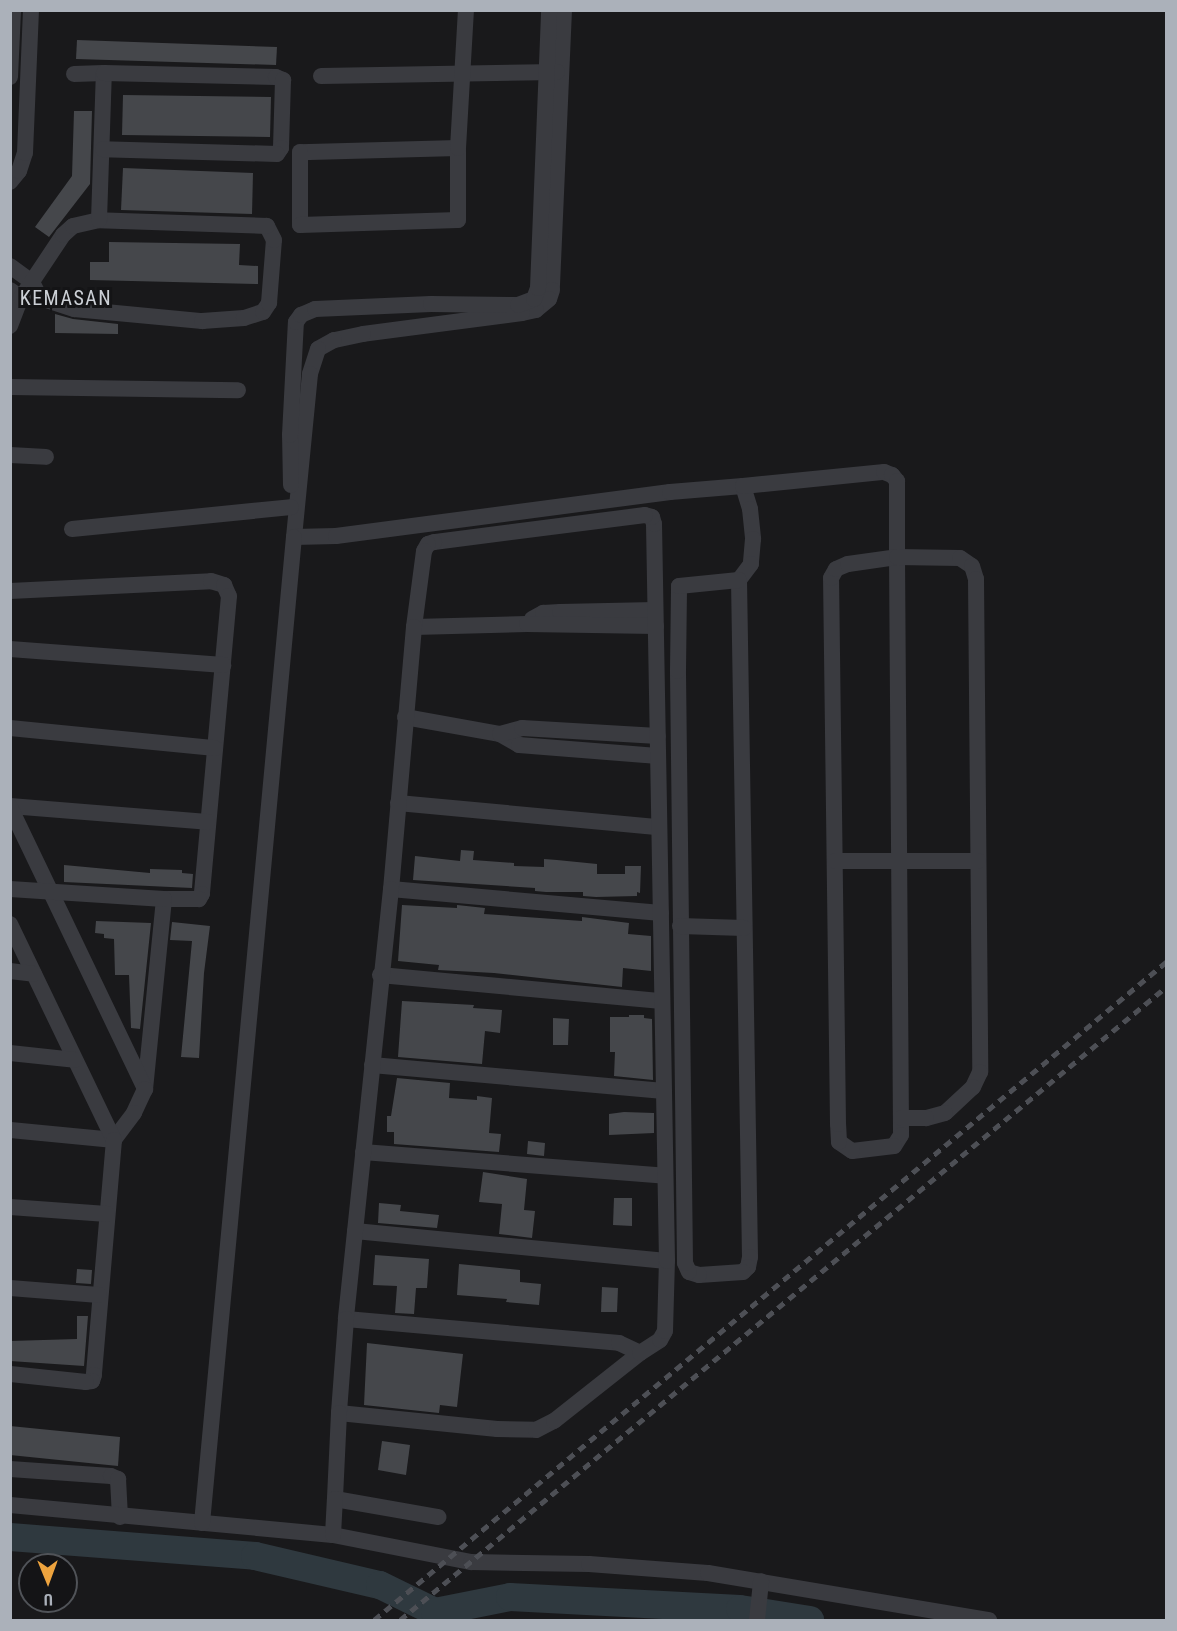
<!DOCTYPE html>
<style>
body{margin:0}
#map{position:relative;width:1177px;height:1631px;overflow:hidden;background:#19191b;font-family:"Roboto Condensed",sans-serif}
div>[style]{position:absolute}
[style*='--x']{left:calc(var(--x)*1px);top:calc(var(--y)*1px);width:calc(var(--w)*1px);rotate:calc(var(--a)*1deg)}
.river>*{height:28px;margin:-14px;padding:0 14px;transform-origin:14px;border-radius:14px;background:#2f393f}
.building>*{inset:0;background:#45474b}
.minor>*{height:16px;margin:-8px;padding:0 8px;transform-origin:8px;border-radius:8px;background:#3a3b40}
.rail>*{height:4.5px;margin-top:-2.25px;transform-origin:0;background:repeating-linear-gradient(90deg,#4d4f55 0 8px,transparent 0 14px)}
span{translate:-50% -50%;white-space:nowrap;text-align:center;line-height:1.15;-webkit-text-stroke:6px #141416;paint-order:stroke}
.quarter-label{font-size:20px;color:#ccd0d6;letter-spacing:1.5px}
.frame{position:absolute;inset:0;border:12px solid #abb1ba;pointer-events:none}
.north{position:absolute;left:18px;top:1553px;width:60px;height:60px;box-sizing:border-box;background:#141416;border:2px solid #505358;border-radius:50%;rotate:179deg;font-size:16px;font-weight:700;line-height:24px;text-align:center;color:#abb1ba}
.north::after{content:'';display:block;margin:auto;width:21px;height:27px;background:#eda33e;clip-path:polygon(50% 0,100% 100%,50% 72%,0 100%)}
</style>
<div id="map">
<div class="river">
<div style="--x:10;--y:1537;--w:246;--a:4.4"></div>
<div style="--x:255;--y:1556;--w:128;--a:13.1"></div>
<div style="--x:380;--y:1585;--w:61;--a:26.1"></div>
<div style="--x:435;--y:1612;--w:76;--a:-11.3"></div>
<div style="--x:510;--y:1597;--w:230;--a:3"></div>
<div style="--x:740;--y:1609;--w:71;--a:8.9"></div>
</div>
<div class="building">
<div style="clip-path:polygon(77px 40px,277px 47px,276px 65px,76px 59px)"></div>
<div style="clip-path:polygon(123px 95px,271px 97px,270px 137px,122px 135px)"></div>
<div style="clip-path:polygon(74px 111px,92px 111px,90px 184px,49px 237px,35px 227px,72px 176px)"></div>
<div style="clip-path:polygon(123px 168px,253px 173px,252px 214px,121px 210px)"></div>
<div style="clip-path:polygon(109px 242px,240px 244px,239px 265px,258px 266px,258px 284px,90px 280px,90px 262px,109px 262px)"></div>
<div style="clip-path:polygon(55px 314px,73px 319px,118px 324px,118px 334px,55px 333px)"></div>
<div style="clip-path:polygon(461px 850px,474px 851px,473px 860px,514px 863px,514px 866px,544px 867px,544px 859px,557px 860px,597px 864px,597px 874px,625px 874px,625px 866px,641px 866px,640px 893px,637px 892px,637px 896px,596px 897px,583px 896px,583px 892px,546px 892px,535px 891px,535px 888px,413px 880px,415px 856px,460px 861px)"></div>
<div style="clip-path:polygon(64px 865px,150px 873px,150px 869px,182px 870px,182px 873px,193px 874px,192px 888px,64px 882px)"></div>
<div style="clip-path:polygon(402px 905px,457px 908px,457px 905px,485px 908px,484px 914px,582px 921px,582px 917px,629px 923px,628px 934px,651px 936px,651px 971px,623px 968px,622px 987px,494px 973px,438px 970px,439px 965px,398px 961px)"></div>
<div style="clip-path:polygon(96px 921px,151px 923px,140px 1029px,131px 1028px,129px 975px,115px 975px,114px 939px,104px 938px,104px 934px,95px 933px)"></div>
<div style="clip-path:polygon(172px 922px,210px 926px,204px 973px,199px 1058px,181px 1057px,192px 941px,170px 940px)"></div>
<div style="clip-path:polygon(402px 1001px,474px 1005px,473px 1008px,502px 1010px,500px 1033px,485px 1031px,482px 1064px,398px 1057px)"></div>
<div style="clip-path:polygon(629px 1015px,644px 1015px,644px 1018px,652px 1019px,653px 1080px,614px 1076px,615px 1052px,610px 1052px,610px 1017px,629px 1017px)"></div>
<div style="clip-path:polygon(553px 1018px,569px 1019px,568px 1045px,553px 1045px)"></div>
<div style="clip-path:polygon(397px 1078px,450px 1083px,449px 1098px,477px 1100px,477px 1096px,492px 1098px,489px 1133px,501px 1134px,499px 1152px,394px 1144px,394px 1132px,387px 1132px,387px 1116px,391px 1116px)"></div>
<div style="clip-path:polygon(624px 1112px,654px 1113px,654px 1133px,609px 1135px,609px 1114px)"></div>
<div style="clip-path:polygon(528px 1141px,545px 1143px,544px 1156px,527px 1154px)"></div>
<div style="clip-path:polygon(483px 1172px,527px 1179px,524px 1210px,535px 1211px,532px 1238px,499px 1234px,502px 1204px,479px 1202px)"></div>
<div style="clip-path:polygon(614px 1198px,632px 1198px,632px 1226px,613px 1225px)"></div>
<div style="clip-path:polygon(379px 1203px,401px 1205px,400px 1211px,439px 1215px,437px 1228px,378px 1223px)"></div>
<div style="clip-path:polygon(375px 1255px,429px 1259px,427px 1288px,416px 1288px,414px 1314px,395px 1313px,397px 1286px,373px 1285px)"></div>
<div style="clip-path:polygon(459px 1264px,520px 1270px,520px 1282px,541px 1284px,539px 1305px,506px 1302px,507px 1299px,457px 1295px)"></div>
<div style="clip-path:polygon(77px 1269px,92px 1270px,91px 1284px,76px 1283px)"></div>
<div style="clip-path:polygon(602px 1287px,618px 1288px,617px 1312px,601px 1312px)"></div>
<div style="clip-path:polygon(77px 1316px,88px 1316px,84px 1366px,10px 1361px,10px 1341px,77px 1339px)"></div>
<div style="clip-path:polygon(367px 1343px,463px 1354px,457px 1407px,440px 1405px,439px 1413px,364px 1405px)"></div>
<div style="clip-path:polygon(10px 1426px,120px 1437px,118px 1466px,10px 1455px)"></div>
<div style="clip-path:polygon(382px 1441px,410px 1445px,406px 1475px,378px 1470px)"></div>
</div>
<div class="minor">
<div style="--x:564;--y:10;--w:280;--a:92.5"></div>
<div style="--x:552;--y:290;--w:9;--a:108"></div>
<div style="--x:549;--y:299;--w:17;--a:140"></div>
<div style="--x:536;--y:310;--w:14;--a:168"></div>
<div style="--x:522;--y:313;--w:160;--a:172.5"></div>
<div style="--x:363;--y:334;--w:30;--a:168"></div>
<div style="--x:334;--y:340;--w:18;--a:151"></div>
<div style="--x:318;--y:349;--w:26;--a:108"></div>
<div style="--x:310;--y:374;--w:164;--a:95.6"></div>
<div style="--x:294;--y:537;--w:42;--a:-1.4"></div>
<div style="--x:336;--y:536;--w:337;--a:-7.5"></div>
<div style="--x:670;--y:492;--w:73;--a:-4.7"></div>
<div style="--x:743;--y:486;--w:24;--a:73"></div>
<div style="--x:750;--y:509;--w:30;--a:84"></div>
<div style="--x:753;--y:539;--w:25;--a:95"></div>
<div style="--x:751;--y:564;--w:20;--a:127"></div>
<div style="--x:739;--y:580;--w:677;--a:89.07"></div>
<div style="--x:750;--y:1257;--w:10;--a:101"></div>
<div style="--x:748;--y:1267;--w:7;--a:135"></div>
<div style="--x:743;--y:1272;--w:44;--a:176.1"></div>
<div style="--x:699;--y:1275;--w:10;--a:-163"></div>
<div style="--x:689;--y:1272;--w:10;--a:-114"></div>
<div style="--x:685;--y:1263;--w:592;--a:-90.68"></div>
<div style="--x:678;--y:671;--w:85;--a:-89.3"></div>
<div style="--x:679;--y:586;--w:60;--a:-5.7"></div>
<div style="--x:74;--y:74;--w:30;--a:-2"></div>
<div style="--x:321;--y:76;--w:236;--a:-1"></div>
<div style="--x:10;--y:77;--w:67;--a:-87.4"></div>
<div style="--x:458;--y:148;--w:158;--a:178.5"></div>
<div style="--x:300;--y:152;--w:73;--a:90"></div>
<div style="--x:300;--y:225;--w:158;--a:-1.8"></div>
<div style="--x:458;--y:220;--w:72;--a:-90"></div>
<div style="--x:458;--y:148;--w:138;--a:-86.7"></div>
<div style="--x:10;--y:182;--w:14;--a:-51"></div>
<div style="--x:19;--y:171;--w:19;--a:-72"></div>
<div style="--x:25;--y:153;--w:143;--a:-87.6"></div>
<div style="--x:10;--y:266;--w:27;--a:36"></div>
<div style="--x:32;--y:282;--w:11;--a:63"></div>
<div style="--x:10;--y:290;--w:14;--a:36"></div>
<div style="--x:21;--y:298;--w:19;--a:0"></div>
<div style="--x:40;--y:298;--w:36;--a:18"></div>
<div style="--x:74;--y:309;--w:129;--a:5.4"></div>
<div style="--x:202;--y:321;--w:42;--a:-4.1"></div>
<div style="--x:244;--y:318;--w:20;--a:-18"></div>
<div style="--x:263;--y:312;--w:11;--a:-56"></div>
<div style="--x:269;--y:303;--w:63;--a:-85.5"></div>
<div style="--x:274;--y:240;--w:16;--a:-117"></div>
<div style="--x:267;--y:226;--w:168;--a:-178"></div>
<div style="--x:10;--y:326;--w:30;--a:-69"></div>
<div style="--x:21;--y:298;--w:76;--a:-56.3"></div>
<div style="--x:63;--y:235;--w:13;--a:-42"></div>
<div style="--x:73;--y:226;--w:27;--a:-13"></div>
<div style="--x:99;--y:220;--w:147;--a:-88.1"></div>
<div style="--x:104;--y:73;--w:172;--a:1.3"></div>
<div style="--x:276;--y:77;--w:8;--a:23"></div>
<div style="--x:283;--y:80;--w:68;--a:91.7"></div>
<div style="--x:281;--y:148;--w:7;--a:124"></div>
<div style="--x:277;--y:154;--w:174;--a:-178.4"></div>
<div style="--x:10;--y:387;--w:228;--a:0.8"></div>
<div style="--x:10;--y:455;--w:36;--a:3"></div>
<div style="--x:291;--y:485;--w:50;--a:-91.1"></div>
<div style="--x:290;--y:435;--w:113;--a:-87"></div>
<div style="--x:296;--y:322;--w:9;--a:-54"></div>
<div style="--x:301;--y:315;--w:15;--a:-23"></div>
<div style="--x:315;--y:309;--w:116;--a:-2.5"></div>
<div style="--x:431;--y:304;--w:87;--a:0.7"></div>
<div style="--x:518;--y:305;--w:17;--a:-21"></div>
<div style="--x:534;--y:299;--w:12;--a:-70"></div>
<div style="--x:538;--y:288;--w:278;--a:-87.7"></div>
<div style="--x:743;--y:486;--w:142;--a:-5.7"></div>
<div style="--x:884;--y:472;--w:9;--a:21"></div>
<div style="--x:892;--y:475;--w:8;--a:50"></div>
<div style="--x:897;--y:481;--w:76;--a:90"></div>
<div style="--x:897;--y:557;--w:578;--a:89.6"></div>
<div style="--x:901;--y:1135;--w:13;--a:122"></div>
<div style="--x:894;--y:1146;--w:42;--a:173.2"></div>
<div style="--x:852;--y:1151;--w:16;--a:-145"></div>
<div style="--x:839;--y:1142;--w:18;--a:-93"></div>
<div style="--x:838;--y:1124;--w:546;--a:-90.73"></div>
<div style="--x:831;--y:578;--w:10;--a:-61"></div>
<div style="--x:836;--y:569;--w:13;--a:-23"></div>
<div style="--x:848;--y:564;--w:49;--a:-8.1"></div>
<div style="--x:897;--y:557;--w:63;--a:0.9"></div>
<div style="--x:960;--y:558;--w:14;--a:34"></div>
<div style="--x:972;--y:566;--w:14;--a:73"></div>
<div style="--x:976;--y:579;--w:493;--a:89.5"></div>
<div style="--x:980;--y:1072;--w:17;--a:115"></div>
<div style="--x:973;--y:1087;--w:38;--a:137"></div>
<div style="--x:945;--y:1113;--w:20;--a:165"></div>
<div style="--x:926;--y:1118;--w:25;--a:180"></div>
<div style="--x:72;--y:529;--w:220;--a:-5.7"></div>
<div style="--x:10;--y:591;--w:201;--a:-2.8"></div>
<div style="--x:211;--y:581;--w:14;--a:17"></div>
<div style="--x:224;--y:585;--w:12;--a:66"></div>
<div style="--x:229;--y:596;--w:299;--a:95.2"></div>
<div style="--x:202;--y:894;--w:6;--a:121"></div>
<div style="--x:199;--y:899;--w:35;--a:180"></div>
<div style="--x:164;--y:899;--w:191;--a:95.7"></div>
<div style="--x:532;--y:619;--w:13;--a:-29"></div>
<div style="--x:543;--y:613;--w:17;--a:-3"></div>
<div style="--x:560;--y:612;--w:95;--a:-1.2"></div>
<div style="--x:414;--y:627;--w:113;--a:-1.5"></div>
<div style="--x:527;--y:624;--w:129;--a:0.9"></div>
<div style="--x:10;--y:649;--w:214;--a:4.3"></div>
<div style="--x:405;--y:717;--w:97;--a:10.1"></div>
<div style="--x:500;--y:734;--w:22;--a:30"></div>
<div style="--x:519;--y:745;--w:139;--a:4.5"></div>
<div style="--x:10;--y:728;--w:206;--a:5.6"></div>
<div style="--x:500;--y:734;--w:23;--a:-15"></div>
<div style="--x:522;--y:728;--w:136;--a:3.4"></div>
<div style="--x:398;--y:803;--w:262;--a:5.3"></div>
<div style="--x:10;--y:806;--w:198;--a:4.6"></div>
<div style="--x:10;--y:807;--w:313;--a:64.4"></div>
<div style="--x:145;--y:1089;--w:26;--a:115"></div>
<div style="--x:134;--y:1113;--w:34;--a:127"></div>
<div style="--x:114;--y:1140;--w:104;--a:-174.5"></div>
<div style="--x:835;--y:861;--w:143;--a:0"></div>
<div style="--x:10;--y:889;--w:154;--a:3.7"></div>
<div style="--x:391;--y:889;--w:271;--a:5.1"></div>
<div style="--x:10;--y:924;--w:240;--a:64.3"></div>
<div style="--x:114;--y:1140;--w:236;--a:94.9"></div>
<div style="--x:94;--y:1375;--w:6;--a:108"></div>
<div style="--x:92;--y:1381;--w:6;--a:171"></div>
<div style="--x:86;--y:1382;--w:76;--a:-174"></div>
<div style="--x:680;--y:926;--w:64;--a:1.8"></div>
<div style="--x:10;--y:971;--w:24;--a:7"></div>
<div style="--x:380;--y:975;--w:283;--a:5.3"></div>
<div style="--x:10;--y:1053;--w:65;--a:6.1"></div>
<div style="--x:372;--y:1065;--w:293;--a:5.1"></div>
<div style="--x:363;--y:1152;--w:303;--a:4.5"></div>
<div style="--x:10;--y:1207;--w:97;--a:4.1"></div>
<div style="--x:355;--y:1231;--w:313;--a:5.5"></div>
<div style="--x:10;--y:1288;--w:89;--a:4.5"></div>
<div style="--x:346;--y:1319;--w:274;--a:5"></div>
<div style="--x:619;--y:1343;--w:23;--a:25"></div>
<div style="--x:339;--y:1413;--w:159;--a:5.8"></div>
<div style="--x:497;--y:1429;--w:39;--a:1"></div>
<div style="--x:536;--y:1430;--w:20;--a:-27"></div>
<div style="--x:554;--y:1421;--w:110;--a:-38.3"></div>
<div style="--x:640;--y:1353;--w:24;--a:-33"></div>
<div style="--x:660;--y:1340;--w:10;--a:-61"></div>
<div style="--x:665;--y:1331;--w:70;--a:-88.4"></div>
<div style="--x:667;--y:1261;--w:737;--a:-91.01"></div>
<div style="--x:654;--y:524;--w:7;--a:-106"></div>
<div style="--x:652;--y:517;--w:7;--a:-164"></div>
<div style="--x:645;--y:515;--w:213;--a:172.7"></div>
<div style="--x:434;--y:542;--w:6;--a:162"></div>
<div style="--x:428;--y:544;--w:8;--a:120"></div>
<div style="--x:424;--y:551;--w:77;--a:97.5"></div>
<div style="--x:414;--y:627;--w:263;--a:95"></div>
<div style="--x:391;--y:889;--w:432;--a:96"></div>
<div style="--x:346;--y:1319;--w:94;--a:94.3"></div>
<div style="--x:339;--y:1413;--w:86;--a:92.7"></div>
<div style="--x:335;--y:1499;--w:105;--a:9.9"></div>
<div style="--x:10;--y:1469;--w:101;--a:4"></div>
<div style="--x:111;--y:1476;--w:8;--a:23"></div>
<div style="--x:118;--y:1479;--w:38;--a:87"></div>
<div style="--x:10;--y:1505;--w:324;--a:5.3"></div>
<div style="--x:333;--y:1535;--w:141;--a:11.1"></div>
<div style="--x:471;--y:1562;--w:118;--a:1"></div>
<div style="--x:589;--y:1564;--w:119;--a:4.3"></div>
<div style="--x:708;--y:1573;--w:285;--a:9.5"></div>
<div style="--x:202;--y:1523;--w:990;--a:-84.67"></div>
<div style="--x:333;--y:1535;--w:36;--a:-87"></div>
<div style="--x:757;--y:1620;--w:39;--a:-84"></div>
</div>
<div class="rail">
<div style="--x:374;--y:1620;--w:1030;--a:-39.72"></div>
<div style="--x:400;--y:1620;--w:994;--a:-39.57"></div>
</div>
<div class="quarter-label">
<span style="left:66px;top:298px">KEMASAN</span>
</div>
<div class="frame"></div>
<div class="north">U</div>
</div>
